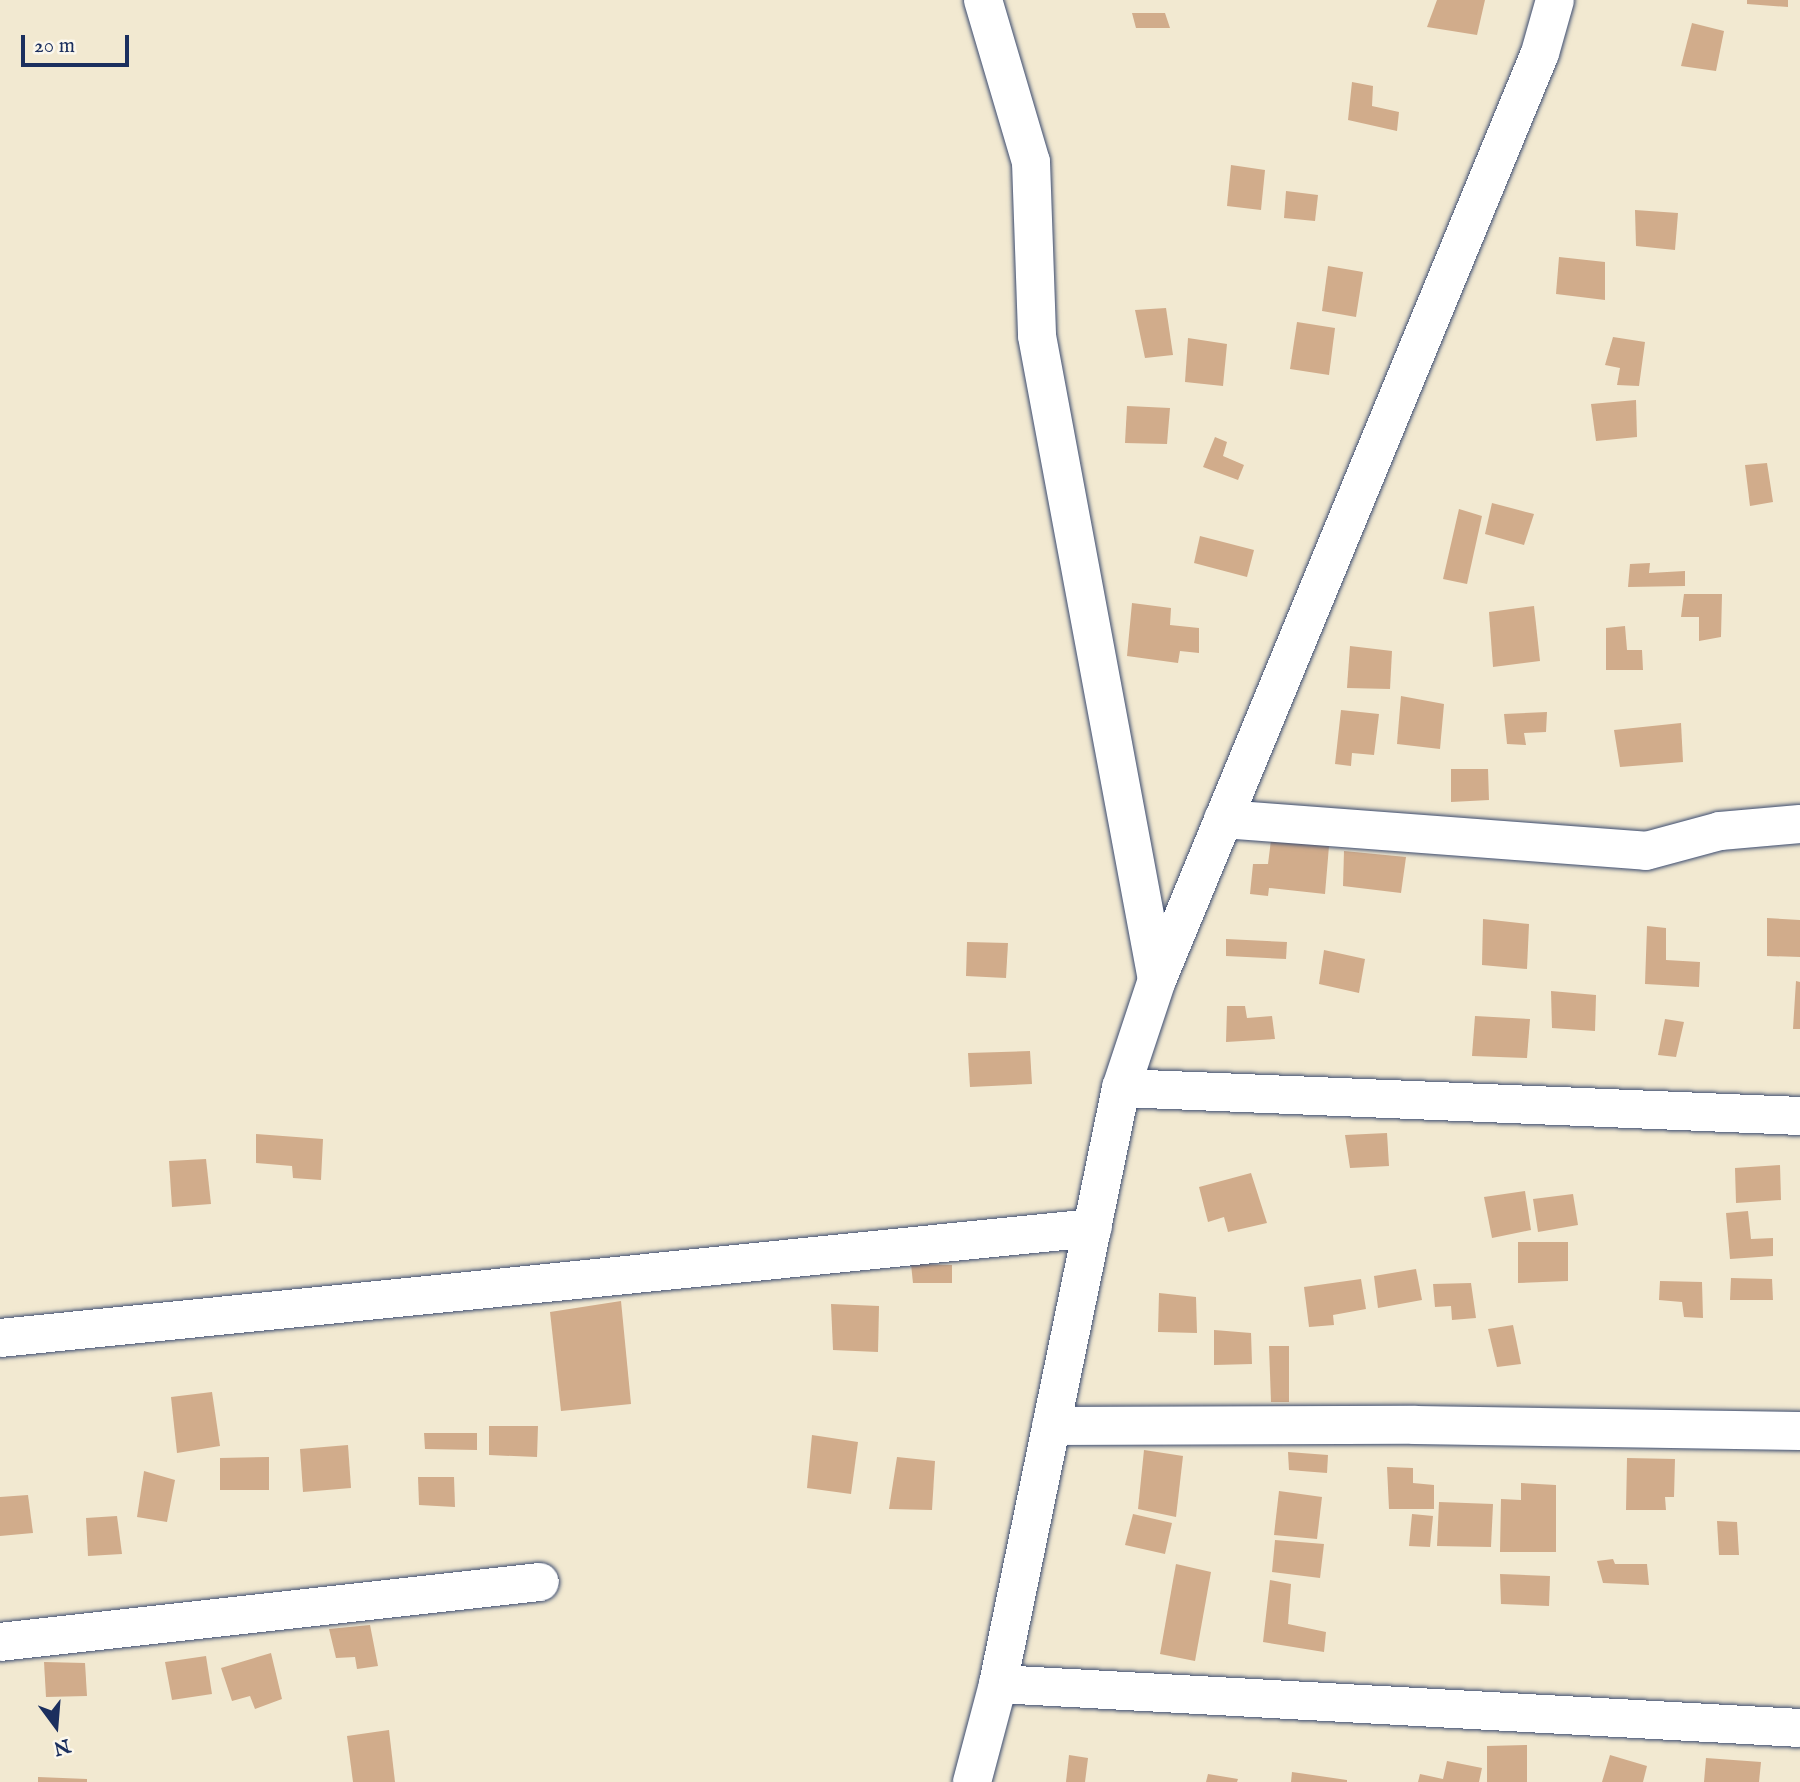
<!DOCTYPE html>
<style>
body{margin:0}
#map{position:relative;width:1800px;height:1782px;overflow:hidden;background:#f2e9d1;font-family:"IM FELL English",serif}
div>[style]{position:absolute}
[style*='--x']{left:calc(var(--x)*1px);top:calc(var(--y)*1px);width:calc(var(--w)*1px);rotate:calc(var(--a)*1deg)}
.building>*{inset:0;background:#d1ac8b}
.roads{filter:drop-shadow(0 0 2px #3b4b6f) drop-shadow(0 0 2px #3b4b6f)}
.minor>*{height:38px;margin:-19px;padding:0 19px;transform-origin:19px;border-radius:19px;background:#fff}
span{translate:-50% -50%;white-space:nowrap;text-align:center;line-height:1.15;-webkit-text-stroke:7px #fbf7ec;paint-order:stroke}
.north{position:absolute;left:21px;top:1691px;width:70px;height:70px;-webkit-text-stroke:5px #fbf7ec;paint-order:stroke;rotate:164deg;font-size:19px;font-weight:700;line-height:28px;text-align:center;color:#1b2f5e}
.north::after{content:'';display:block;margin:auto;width:24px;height:32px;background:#1b2f5e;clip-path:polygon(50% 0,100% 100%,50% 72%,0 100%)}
.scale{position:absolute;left:21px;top:35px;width:108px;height:32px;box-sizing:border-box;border:4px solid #1b2f5e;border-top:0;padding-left:9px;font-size:21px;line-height:24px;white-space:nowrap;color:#1b2f5e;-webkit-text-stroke:5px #fbf7ec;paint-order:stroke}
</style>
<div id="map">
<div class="building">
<div style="clip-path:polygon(1437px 0,1485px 0,1477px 35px,1427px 27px)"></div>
<div style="clip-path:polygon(1747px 0,1788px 0,1788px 7px,1747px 4px)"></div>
<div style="clip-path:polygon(1132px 13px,1165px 13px,1170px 28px,1136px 28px)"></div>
<div style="clip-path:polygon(1692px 23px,1724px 31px,1716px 71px,1681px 66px)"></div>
<div style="clip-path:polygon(1352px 82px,1373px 86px,1372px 106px,1399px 112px,1397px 131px,1348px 120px)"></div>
<div style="clip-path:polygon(1231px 165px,1265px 170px,1261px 210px,1227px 206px)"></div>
<div style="clip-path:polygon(1286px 191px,1318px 195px,1315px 221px,1284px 218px)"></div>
<div style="clip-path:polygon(1635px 210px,1678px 213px,1675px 250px,1636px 246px)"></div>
<div style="clip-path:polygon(1559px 257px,1605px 262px,1605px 300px,1556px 294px)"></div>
<div style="clip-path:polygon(1328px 266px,1363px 272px,1356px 317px,1322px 311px)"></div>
<div style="clip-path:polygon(1166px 308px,1173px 355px,1145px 358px,1135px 310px)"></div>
<div style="clip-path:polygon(1297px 322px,1335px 328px,1329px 375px,1290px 369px)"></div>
<div style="clip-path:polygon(1613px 337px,1645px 342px,1639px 386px,1617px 385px,1620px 368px,1605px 365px)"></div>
<div style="clip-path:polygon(1188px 338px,1227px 344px,1223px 386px,1185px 382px)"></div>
<div style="clip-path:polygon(1636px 400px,1637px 437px,1596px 441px,1591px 404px)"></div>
<div style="clip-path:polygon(1127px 406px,1170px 408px,1167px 444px,1125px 443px)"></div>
<div style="clip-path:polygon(1215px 437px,1227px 442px,1223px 456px,1244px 465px,1238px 480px,1203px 467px)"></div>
<div style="clip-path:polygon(1767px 463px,1773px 502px,1750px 506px,1745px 465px)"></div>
<div style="clip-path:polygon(1492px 503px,1534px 514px,1524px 545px,1485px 534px)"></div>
<div style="clip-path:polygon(1459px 509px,1482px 516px,1467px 584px,1443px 579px)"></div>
<div style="clip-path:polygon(1200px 536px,1254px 550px,1247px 577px,1194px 563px)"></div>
<div style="clip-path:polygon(1650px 563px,1649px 573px,1685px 571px,1685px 586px,1628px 587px,1630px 564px)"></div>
<div style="clip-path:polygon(1684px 594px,1722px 594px,1721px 637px,1699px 641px,1699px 617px,1681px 617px)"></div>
<div style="clip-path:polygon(1132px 603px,1171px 608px,1170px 625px,1199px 628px,1199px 653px,1180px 651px,1178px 663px,1127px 656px)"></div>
<div style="clip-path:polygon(1534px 606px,1540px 661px,1493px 667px,1489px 612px)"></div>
<div style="clip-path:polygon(1625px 626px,1627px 650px,1642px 650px,1643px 670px,1606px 670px,1606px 628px)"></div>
<div style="clip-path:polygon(1350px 646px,1392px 651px,1390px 689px,1347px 688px)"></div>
<div style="clip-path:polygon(1401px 696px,1444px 704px,1440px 749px,1397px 744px)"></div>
<div style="clip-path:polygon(1341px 710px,1379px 714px,1374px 755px,1352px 753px,1351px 766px,1335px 764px)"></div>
<div style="clip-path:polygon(1547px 712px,1546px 732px,1524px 733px,1526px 745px,1507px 744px,1504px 714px)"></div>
<div style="clip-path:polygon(1681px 723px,1683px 762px,1620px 767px,1614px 730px)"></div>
<div style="clip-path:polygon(1451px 769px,1488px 769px,1489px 800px,1451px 802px)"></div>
<div style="clip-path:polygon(1271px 840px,1329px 846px,1325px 894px,1269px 888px,1268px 896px,1250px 894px,1253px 864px,1268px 864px)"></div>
<div style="clip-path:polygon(1344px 851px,1406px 857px,1401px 893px,1343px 886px)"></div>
<div style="clip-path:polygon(1767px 918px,1800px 920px,1800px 957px,1767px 956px)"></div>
<div style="clip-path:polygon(1483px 919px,1529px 924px,1527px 969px,1482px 965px)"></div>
<div style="clip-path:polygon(1647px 926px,1666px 928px,1666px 960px,1700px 962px,1699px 987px,1645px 984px)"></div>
<div style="clip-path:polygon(1226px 939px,1287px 942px,1286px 959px,1226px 956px)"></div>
<div style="clip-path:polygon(967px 942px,1008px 943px,1006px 978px,966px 976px)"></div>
<div style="clip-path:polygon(1324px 950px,1365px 959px,1359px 993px,1319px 984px)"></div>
<div style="clip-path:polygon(1796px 981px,1800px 982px,1800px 1029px,1793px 1029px)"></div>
<div style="clip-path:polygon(1551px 991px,1596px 995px,1595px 1031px,1552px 1028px)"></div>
<div style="clip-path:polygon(1227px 1006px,1245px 1006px,1247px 1018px,1272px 1016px,1275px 1039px,1226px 1042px)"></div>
<div style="clip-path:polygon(1475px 1016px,1530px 1019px,1527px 1058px,1472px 1056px)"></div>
<div style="clip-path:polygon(1665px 1019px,1684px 1022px,1676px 1057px,1658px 1055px)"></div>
<div style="clip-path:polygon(1030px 1051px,1032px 1084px,970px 1087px,968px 1053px)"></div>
<div style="clip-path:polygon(1387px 1133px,1389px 1166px,1350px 1168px,1345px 1135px)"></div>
<div style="clip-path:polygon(256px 1134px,323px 1139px,321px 1180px,293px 1178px,292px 1166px,256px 1163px)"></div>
<div style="clip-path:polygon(206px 1159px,211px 1204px,172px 1207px,169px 1161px)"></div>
<div style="clip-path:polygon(1780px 1165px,1781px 1200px,1736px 1203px,1735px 1168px)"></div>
<div style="clip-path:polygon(1251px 1173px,1267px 1223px,1228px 1232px,1224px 1217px,1208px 1222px,1199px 1187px)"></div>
<div style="clip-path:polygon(1525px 1191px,1531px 1230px,1492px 1238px,1484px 1197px)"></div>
<div style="clip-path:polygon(1573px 1194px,1578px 1225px,1538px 1232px,1533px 1199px)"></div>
<div style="clip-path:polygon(1748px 1211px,1751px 1239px,1773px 1238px,1773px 1256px,1730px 1259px,1726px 1213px)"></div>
<div style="clip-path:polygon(1518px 1242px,1568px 1242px,1568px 1281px,1518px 1283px)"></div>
<div style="clip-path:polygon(911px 1264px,952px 1265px,952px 1283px,913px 1283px)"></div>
<div style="clip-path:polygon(1416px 1269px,1422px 1300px,1378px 1308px,1374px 1276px)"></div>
<div style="clip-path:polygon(1731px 1278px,1772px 1279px,1773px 1300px,1730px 1300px)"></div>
<div style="clip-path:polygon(1361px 1279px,1366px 1309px,1333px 1315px,1334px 1325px,1309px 1327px,1304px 1287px)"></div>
<div style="clip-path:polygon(1660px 1281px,1702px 1282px,1703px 1318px,1684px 1317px,1682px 1302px,1659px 1300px)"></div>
<div style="clip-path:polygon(1471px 1283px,1476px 1318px,1452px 1320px,1451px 1306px,1435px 1307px,1433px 1284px)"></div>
<div style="clip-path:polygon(1159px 1293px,1196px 1297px,1197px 1333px,1158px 1332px)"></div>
<div style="clip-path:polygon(621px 1301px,631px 1404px,561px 1411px,550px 1312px)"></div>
<div style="clip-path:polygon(831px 1304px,879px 1306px,878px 1352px,833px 1350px)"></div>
<div style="clip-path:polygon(1513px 1325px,1521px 1364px,1497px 1367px,1488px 1329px)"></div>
<div style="clip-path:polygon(1214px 1330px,1251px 1333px,1252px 1364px,1214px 1365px)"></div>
<div style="clip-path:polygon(1269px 1346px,1289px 1346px,1289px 1402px,1271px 1402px)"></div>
<div style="clip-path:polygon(212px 1392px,220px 1446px,177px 1453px,171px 1397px)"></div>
<div style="clip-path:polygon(489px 1426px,538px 1426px,537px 1457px,489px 1455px)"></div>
<div style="clip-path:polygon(424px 1433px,477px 1433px,477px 1450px,425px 1449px)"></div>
<div style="clip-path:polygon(812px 1435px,858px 1442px,851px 1494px,807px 1488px)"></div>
<div style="clip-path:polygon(348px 1445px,351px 1488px,303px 1492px,300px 1449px)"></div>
<div style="clip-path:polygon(1144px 1450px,1183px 1456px,1176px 1517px,1138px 1509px)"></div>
<div style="clip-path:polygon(1288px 1452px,1328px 1455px,1327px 1473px,1289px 1470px)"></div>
<div style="clip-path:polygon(269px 1457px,269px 1490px,220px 1490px,220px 1458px)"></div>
<div style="clip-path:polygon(897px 1457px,935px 1461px,932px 1510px,889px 1509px)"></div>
<div style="clip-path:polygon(1627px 1458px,1675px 1459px,1674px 1497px,1665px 1497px,1666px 1510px,1626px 1510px)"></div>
<div style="clip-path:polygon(1387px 1467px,1413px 1468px,1413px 1483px,1434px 1485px,1434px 1509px,1389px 1509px)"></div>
<div style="clip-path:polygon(144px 1471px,175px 1480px,167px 1522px,137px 1517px)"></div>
<div style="clip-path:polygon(418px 1477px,454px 1477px,455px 1507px,419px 1505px)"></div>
<div style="clip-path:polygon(1521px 1483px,1556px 1485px,1556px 1552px,1500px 1552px,1501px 1499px,1521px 1500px)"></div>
<div style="clip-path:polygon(1279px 1491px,1322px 1497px,1317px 1539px,1274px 1535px)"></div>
<div style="clip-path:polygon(28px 1495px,33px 1533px,0 1536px,0 1497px)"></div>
<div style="clip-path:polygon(1439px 1502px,1493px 1504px,1491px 1547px,1437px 1546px)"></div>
<div style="clip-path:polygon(1133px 1514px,1172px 1523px,1165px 1554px,1125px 1545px)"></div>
<div style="clip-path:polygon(1412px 1514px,1433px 1516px,1430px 1547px,1409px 1546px)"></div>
<div style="clip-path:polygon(117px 1516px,122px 1554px,88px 1556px,86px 1518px)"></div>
<div style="clip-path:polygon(1717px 1521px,1737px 1522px,1739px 1555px,1719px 1555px)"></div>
<div style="clip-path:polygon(1275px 1540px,1324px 1544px,1320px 1578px,1272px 1572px)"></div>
<div style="clip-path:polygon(1613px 1559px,1615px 1564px,1647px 1564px,1649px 1585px,1603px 1583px,1597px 1561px)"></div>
<div style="clip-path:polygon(1176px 1564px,1211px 1572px,1195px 1661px,1160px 1654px)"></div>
<div style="clip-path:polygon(1500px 1574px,1550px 1576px,1549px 1606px,1501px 1604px)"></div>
<div style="clip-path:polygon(1270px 1580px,1291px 1584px,1288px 1624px,1326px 1632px,1324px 1652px,1263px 1642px)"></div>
<div style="clip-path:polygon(370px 1625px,378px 1666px,357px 1669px,355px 1657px,336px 1658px,329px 1629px)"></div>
<div style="clip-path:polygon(271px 1653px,282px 1699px,255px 1709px,250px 1696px,232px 1701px,221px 1668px)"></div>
<div style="clip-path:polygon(206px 1656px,212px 1694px,172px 1700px,165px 1662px)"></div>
<div style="clip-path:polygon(44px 1662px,85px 1663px,87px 1696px,46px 1697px)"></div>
<div style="clip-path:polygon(389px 1730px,395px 1782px,353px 1782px,347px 1736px)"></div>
<div style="clip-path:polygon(1527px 1745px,1527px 1782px,1487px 1782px,1487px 1746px)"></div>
<div style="clip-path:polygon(1069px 1755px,1088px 1758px,1085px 1782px,1066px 1782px)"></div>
<div style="clip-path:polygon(1610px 1755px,1647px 1766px,1643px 1782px,1602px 1782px)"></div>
<div style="clip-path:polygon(1706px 1758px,1761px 1762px,1759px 1782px,1704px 1782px)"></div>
<div style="clip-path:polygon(1447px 1761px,1482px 1768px,1479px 1782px,1418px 1782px,1420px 1774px,1443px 1779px)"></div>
<div style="clip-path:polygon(1292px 1772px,1347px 1780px,1347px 1782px,1291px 1782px)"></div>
<div style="clip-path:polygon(1208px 1774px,1238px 1779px,1237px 1782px,1206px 1782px)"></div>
<div style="clip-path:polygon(38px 1777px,87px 1779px,87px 1782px,38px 1782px)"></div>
</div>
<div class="roads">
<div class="minor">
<div style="--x:983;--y:0;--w:169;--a:73.5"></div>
<div style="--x:1031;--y:162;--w:174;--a:88"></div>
<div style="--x:1037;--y:336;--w:655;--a:79.44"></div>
<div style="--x:1223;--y:819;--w:424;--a:4.3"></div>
<div style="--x:1646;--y:851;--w:77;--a:-15.1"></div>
<div style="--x:1720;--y:831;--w:80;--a:-5"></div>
<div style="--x:1121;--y:1088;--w:114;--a:-71.6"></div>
<div style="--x:1157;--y:980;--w:1003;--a:-67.55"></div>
<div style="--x:1540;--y:53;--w:55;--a:-74.2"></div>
<div style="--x:0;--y:1338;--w:1098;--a:-5.75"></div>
<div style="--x:1051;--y:1426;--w:364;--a:-0.2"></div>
<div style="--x:1415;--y:1425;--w:385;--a:0.9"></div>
<div style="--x:0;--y:1642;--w:543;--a:-6.34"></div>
<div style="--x:998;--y:1684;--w:803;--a:3.14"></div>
<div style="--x:972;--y:1782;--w:101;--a:-75.1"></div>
<div style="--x:998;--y:1684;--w:609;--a:-78.34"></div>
<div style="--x:1121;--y:1088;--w:680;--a:2.36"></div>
</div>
</div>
<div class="north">N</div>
<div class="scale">20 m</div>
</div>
